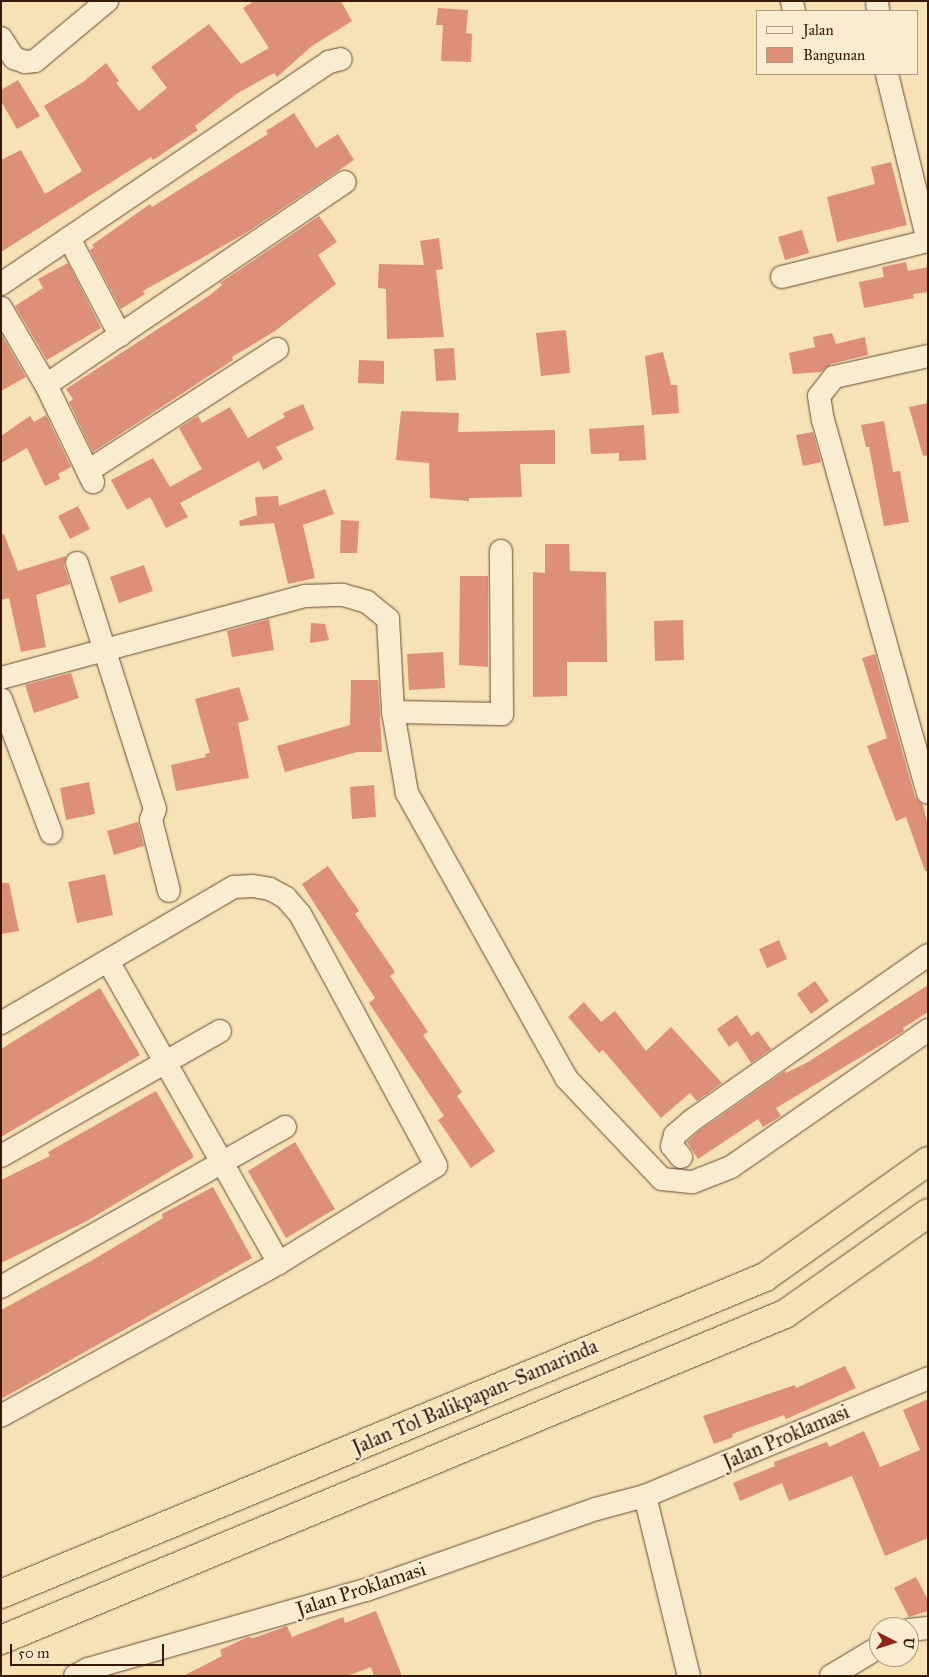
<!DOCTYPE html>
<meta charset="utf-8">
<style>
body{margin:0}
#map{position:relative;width:929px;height:1677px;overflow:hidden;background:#f7e2b6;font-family:"IM FELL Great Primer",serif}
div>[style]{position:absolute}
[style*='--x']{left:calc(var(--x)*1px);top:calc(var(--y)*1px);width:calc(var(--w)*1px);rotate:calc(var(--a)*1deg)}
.building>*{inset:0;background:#dd8f77}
.roads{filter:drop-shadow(0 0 1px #684a34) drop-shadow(0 0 1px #684a34)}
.minor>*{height:22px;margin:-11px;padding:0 11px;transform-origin:11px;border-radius:11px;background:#faecd0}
.highway>*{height:28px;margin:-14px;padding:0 14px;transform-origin:14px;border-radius:14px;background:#f7e2b6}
span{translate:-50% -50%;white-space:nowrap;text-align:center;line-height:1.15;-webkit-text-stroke:4.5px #faecd0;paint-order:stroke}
.street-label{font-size:20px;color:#381809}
.frame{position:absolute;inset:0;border:2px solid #381809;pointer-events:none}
.legend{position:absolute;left:756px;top:10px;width:162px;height:65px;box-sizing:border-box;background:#faecd0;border:1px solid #ac9780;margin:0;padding:6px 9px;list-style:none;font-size:15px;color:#381809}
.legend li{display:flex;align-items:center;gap:10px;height:25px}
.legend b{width:25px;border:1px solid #ac9780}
.north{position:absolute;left:869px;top:1617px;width:50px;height:50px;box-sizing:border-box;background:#faecd0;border:1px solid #ac9780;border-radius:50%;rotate:95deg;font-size:14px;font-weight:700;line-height:20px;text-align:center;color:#381809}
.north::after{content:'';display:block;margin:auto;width:18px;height:22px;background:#8f2418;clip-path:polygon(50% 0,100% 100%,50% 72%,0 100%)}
.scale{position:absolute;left:10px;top:1644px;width:154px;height:22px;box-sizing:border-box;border:2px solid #381809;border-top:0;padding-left:6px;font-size:15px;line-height:18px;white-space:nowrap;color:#381809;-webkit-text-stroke:4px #faecd0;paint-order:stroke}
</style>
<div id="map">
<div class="building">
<div style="clip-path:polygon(254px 1px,341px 1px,352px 21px,312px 46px,277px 77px,274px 73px,238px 93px,195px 126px,198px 130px,153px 160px,151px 157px,1px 252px,1px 160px,21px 150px,45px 194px,82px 171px,44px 106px,83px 82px,106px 63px,119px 81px,116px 83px,139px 111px,167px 88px,151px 67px,209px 24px,241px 64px,269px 48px,243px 8px)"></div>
<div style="clip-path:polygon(438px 8px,468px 10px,466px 33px,472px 34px,471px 62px,441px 61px,443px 25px,436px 25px)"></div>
<div style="clip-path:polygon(18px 80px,40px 116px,17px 129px,1px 101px,1px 90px)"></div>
<div style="clip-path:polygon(294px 113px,316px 148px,338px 134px,354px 160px,246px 233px,143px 291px,145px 294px,121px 309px,90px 250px,94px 247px,92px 245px,150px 204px,152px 207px,268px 134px,266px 131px)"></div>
<div style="clip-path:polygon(891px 162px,907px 225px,837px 242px,827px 197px,875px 184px,871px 167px)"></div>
<div style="clip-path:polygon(319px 216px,337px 242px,318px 255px,336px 284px,275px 331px,232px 357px,233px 360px,93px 452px,69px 402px,73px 399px,66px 389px,210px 295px,222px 285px,220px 283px)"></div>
<div style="clip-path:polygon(802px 230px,809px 253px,785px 260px,778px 237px)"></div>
<div style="clip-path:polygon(439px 238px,443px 269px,436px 270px,444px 337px,387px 339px,386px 289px,378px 288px,379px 264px,424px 265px,420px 241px)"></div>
<div style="clip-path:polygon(906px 262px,908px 271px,928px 267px,928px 292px,913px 294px,914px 298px,864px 308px,859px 282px,884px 277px,882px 267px)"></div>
<div style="clip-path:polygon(68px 263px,101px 328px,47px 360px,15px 306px,43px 288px,38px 279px)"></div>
<div style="clip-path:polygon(566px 330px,570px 373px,541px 376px,536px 333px)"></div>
<div style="clip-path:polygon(832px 333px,836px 344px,865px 337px,868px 355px,831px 364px,821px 372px,793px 374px,789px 353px,815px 347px,813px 337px)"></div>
<div style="clip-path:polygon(1px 334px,26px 377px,1px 391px)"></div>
<div style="clip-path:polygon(454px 348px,456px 380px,436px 381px,434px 349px)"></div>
<div style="clip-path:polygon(663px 352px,671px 385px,677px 385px,679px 413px,652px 415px,645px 356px)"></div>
<div style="clip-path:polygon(359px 360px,384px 361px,384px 384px,358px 383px)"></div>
<div style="clip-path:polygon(928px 403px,928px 455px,923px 456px,909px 407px)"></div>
<div style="clip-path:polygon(303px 404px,314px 429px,276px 447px,283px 459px,263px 470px,259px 461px,180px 503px,188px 517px,166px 528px,150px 497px,127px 510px,111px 480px,153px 458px,170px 487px,202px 469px,179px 428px,198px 416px,202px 423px,230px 407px,248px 438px,285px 417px,283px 413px)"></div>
<div style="clip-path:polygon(401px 411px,459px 413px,458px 432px,555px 430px,555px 464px,520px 464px,522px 497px,469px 498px,469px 501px,430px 498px,429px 463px,396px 460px)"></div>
<div style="clip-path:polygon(46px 415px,71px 467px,58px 474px,60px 479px,45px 486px,27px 448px,1px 463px,1px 436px,30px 416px,34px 422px)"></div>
<div style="clip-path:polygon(884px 421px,893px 472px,900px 471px,909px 522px,884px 526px,869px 447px,866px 447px,861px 425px)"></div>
<div style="clip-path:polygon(644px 425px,646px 460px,619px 461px,619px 453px,591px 454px,589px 429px)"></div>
<div style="clip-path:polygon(813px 432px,821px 462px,803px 466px,796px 435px)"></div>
<div style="clip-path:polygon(325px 489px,334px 514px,303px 525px,315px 578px,288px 584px,274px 523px,240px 526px,239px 521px,257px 515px,255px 497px,278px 496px,279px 506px)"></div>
<div style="clip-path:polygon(78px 506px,90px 529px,70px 539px,58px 516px)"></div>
<div style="clip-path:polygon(341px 520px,359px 521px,357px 553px,340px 553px)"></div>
<div style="clip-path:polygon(4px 534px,18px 571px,66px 556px,64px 566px,70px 584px,36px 595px,46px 647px,21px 652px,9px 598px,1px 600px,1px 535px)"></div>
<div style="clip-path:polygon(545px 544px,569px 544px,570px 571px,606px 572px,607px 662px,567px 662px,567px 696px,533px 697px,533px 572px,545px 573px)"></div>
<div style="clip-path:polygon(144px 565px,153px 591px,119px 603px,110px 577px)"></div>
<div style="clip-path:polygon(460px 576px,488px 576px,488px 667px,459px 665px)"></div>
<div style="clip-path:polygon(269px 619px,274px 650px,232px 657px,227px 631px)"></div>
<div style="clip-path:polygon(683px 620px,684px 660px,655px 661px,654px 621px)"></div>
<div style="clip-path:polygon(311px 623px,325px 624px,329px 640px,310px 643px)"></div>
<div style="clip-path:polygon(443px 652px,445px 688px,409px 690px,407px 654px)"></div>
<div style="clip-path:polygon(875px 654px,915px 797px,923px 805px,928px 826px,928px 871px,925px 871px,906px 817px,896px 821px,867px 746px,887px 738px,862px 658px)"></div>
<div style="clip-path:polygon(71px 673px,79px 698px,34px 713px,25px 685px)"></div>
<div style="clip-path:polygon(351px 680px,378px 680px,382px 752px,357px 752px,285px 772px,277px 746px,350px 725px)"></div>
<div style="clip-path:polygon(239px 687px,249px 720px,238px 723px,249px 778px,176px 791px,171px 765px,206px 757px,205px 754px,210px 753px,195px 699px)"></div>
<div style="clip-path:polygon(89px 782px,95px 814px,66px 820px,60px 788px)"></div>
<div style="clip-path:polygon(374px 785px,376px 817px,352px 819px,350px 787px)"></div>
<div style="clip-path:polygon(138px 822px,144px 846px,114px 855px,107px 831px)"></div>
<div style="clip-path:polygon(328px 866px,359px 911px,355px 914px,395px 972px,390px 976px,428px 1032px,423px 1035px,462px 1092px,457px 1096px,495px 1151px,471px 1168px,438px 1120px,444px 1116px,369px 1003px,375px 998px,302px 884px)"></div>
<div style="clip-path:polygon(105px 874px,113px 915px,77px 923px,68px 882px)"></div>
<div style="clip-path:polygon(1px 883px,9px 883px,19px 931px,1px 934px)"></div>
<div style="clip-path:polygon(779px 940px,787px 959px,767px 968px,759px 949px)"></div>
<div style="clip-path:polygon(815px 981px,829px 1001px,811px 1014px,797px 994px)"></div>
<div style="clip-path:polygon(928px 985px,928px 1012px,903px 1028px,904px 1031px,776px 1108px,781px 1116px,763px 1127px,758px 1119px,698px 1159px,687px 1142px,699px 1131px,785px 1071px,786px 1073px,808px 1062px)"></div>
<div style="clip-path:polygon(100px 988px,140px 1055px,1px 1137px,1px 1049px)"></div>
<div style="clip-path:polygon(584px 1002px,601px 1022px,615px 1011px,646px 1051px,671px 1027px,722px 1083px,697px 1101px,690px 1093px,661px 1118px,603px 1050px,599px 1053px,568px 1017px)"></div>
<div style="clip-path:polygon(737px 1015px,751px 1036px,758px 1031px,771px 1049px,751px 1063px,737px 1041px,729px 1047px,717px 1029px)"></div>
<div style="clip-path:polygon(156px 1091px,194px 1157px,85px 1222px,1px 1263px,1px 1180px,50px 1156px,48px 1152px)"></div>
<div style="clip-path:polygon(295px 1142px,335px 1209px,286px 1238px,248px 1171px)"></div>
<div style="clip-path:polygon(213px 1187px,252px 1258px,1px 1399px,1px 1310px,91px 1261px,163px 1218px,162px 1214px)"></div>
<div style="clip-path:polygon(845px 1366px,856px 1388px,786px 1419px,784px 1415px,732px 1434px,733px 1437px,714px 1444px,703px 1416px,795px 1385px,796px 1388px)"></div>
<div style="clip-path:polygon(928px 1399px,928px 1538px,885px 1556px,852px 1476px,789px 1501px,782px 1483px,740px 1501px,733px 1483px,775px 1466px,774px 1462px,827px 1442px,829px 1447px,864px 1431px,880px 1467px,920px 1450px,903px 1410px)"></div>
<div style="clip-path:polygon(916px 1577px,928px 1600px,928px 1611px,909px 1617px,894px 1588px)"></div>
<div style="clip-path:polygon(376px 1611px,402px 1676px,374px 1676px,371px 1667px,347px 1676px,183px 1676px,222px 1656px,220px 1650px,248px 1637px,254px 1638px,287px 1626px,292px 1637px,343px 1617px,345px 1623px)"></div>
</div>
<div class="roads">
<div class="minor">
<div style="--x:792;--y:1;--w:10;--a:79"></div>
<div style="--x:877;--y:1;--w:10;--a:84"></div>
<div style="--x:1;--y:38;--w:24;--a:57"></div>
<div style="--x:14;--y:58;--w:12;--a:20"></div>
<div style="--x:25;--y:62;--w:10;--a:-6"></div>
<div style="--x:35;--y:61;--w:94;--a:-39.8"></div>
<div style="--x:69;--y:238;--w:110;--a:62.3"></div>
<div style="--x:782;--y:277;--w:150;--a:-13.9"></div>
<div style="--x:928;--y:241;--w:172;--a:-103.8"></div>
<div style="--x:1;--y:284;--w:396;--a:-34.1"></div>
<div style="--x:329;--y:62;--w:12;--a:-14"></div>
<div style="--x:1;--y:308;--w:89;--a:59.7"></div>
<div style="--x:46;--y:385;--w:108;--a:64.1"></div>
<div style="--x:928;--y:356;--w:96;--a:167.4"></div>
<div style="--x:834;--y:377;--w:24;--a:128"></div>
<div style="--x:819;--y:396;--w:24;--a:81"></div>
<div style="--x:823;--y:420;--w:387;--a:74.3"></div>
<div style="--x:46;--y:385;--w:361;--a:-34.2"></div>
<div style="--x:88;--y:471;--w:225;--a:-32.8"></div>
<div style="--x:77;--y:563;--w:258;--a:72.4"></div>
<div style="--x:155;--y:809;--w:12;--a:110"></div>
<div style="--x:151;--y:820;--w:73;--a:75.8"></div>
<div style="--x:1;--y:678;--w:315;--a:-15.1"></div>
<div style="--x:305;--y:596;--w:38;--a:-2"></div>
<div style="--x:343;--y:595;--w:25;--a:16"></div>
<div style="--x:367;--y:602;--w:27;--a:39"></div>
<div style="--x:388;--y:619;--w:93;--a:86.9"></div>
<div style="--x:393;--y:712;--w:82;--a:80.2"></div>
<div style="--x:407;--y:793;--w:326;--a:60.8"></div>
<div style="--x:566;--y:1078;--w:139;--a:46.5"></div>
<div style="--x:662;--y:1179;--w:31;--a:6"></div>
<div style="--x:693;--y:1182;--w:41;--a:-21.5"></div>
<div style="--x:731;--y:1167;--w:240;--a:-34.8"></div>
<div style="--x:1;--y:699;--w:143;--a:69.5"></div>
<div style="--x:393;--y:712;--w:109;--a:1.1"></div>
<div style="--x:502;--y:714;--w:163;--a:-90.4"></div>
<div style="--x:108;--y:961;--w:347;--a:60.5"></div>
<div style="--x:1;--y:1023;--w:270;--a:-30.3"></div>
<div style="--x:234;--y:887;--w:19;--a:-3"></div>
<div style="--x:253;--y:886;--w:17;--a:10"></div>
<div style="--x:270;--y:889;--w:18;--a:29"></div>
<div style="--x:286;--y:898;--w:21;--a:49"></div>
<div style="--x:300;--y:914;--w:286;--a:61.6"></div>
<div style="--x:436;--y:1166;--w:185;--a:148.3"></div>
<div style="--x:279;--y:1263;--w:317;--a:151.2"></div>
<div style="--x:1;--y:1156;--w:252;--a:-29.7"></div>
<div style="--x:681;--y:1157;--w:14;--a:-129"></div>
<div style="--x:672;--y:1146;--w:11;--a:-75"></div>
<div style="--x:675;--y:1135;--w:21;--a:-41"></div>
<div style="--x:691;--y:1121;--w:289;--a:-35"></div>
<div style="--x:1;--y:1287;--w:326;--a:-29.4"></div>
<div style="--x:645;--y:1496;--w:185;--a:76.3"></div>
<div style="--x:909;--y:1630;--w:19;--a:-6"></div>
<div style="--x:75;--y:1676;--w:15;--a:-28"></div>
<div style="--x:88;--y:1669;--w:289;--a:-15.9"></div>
<div style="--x:366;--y:1590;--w:244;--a:-19.4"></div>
<div style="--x:596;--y:1509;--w:51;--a:-14.9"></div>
<div style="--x:645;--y:1496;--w:307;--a:-22.6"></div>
<div style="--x:831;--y:1676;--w:56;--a:-31.1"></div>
</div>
<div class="highway">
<div style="--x:1;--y:1594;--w:827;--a:-22.53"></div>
<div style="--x:765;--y:1277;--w:200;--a:-35.4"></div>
<div style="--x:1;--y:1640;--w:849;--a:-22.58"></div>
<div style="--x:785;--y:1314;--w:175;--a:-35.2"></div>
</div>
</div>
<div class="street-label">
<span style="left:475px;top:1397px;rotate:-23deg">Jalan Tol Balikpapan–Samarinda</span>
<span style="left:786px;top:1437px;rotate:-23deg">Jalan Proklamasi</span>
<span style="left:361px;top:1589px;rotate:-18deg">Jalan Proklamasi</span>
</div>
<div class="frame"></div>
<ul class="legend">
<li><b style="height:6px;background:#faecd0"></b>Jalan</li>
<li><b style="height:14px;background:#dd8f77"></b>Bangunan</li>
</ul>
<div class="north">U</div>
<div class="scale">50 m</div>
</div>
